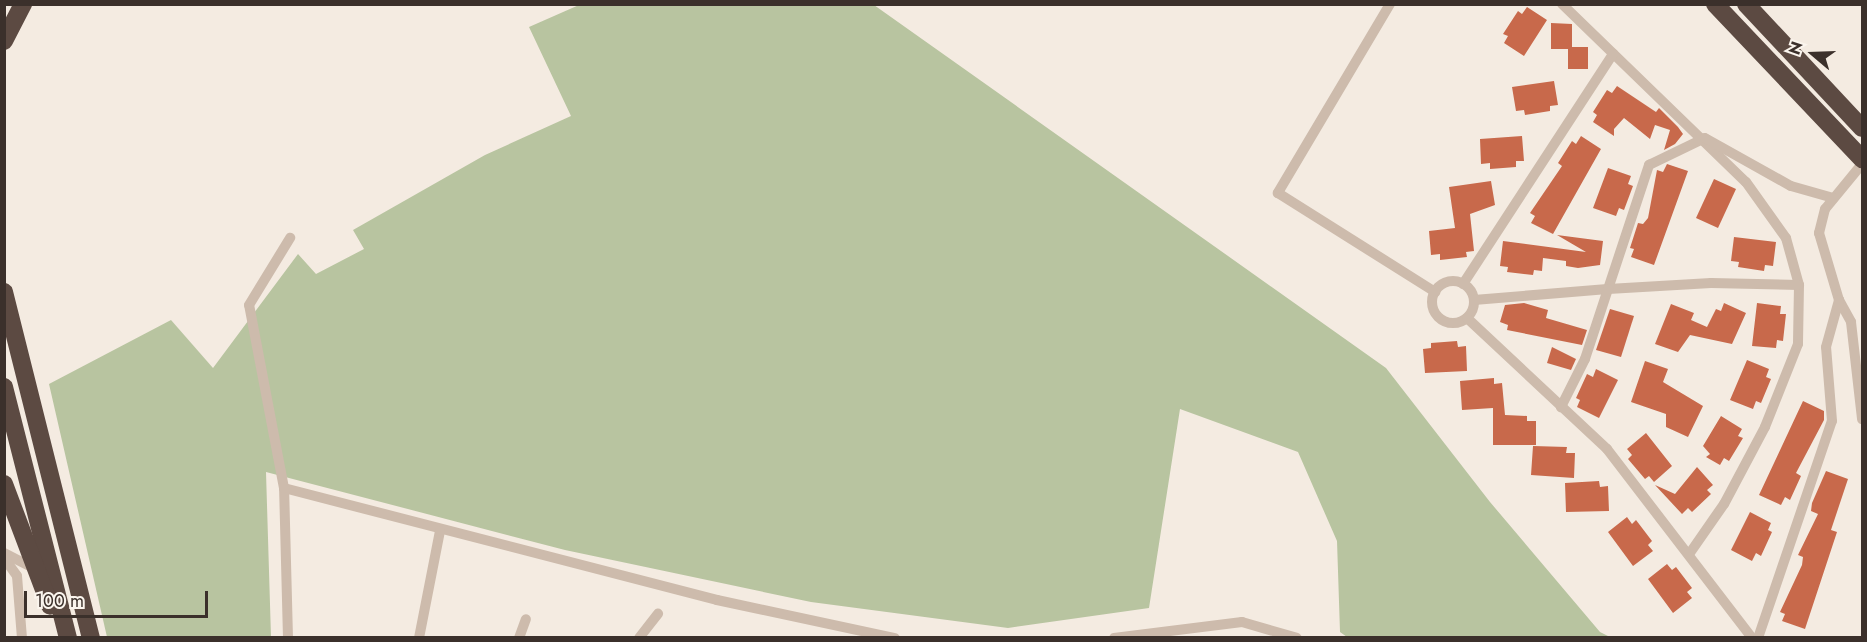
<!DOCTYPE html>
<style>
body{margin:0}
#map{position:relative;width:1867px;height:642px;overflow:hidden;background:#f4ebe1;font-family:Jost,sans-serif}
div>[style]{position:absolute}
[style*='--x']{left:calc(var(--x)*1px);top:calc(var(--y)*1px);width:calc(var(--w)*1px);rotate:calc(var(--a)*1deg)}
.green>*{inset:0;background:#b8c4a0}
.building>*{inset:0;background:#c8694b}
.minor>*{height:10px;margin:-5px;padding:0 5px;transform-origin:5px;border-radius:5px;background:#cdbbac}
.minor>.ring{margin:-5px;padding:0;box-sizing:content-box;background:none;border:10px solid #cdbbac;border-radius:50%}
.motorway>*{height:18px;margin:-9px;padding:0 9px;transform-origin:9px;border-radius:9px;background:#5c4a42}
span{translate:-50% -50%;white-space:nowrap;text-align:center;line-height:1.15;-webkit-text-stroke:4.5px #fbf5ee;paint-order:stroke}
.frame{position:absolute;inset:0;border:6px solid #3b302b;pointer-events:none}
.north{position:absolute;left:1783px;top:24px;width:60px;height:60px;-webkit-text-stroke:4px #fbf5ee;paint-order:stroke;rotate:289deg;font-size:16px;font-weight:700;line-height:24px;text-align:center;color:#3b302b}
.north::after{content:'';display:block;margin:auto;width:21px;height:27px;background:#3b302b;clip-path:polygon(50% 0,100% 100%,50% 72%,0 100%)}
.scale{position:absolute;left:24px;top:591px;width:184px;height:27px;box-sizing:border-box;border:3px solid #3b302b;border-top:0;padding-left:8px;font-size:18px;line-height:21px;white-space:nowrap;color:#3b302b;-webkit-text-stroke:4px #fbf5ee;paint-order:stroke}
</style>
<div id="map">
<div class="green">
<div style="clip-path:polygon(579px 5px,874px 5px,1386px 368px,1490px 502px,1600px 632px,1610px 637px,1347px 637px,1340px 632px,1337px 541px,1298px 452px,1180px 409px,1149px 608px,1008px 628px,811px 602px,565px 550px,266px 472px,271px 637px,107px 637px,49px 384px,171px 320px,213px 368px,298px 254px,316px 274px,364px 249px,353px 230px,485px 155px,571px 116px,529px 27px)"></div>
</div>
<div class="building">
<div style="clip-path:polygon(1527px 7px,1547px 20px,1524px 56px,1504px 43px,1508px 36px,1503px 34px,1518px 11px,1522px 14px)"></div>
<div style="clip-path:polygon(1551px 23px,1572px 24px,1572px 47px,1588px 47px,1588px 69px,1568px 69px,1568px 49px,1551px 49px)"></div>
<div style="clip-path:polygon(1554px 81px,1558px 105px,1550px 106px,1550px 111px,1525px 115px,1524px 110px,1516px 111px,1512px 87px)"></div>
<div style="clip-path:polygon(1617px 86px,1656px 112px,1659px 108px,1678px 127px,1683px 134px,1675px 144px,1664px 150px,1670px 130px,1655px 125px,1650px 139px,1624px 118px,1614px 129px,1614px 136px,1593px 122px,1597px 115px,1593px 112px,1607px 90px,1612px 93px)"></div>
<div style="clip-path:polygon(1522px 136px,1524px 161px,1516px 161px,1516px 167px,1490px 169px,1490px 163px,1481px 164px,1480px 139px)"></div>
<div style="clip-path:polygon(1581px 136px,1601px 149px,1553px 234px,1531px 223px,1535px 216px,1530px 213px,1562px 166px,1558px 163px,1572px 141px,1576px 144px)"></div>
<div style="clip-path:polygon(1667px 164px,1688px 171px,1654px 265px,1631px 257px,1634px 249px,1630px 248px,1638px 223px,1643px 224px,1648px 218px,1657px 170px,1663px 172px)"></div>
<div style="clip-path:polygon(1608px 168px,1631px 176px,1628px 184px,1633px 186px,1624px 210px,1619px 208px,1616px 216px,1593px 208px)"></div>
<div style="clip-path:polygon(1714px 179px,1736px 189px,1718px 228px,1696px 218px)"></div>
<div style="clip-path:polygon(1491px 181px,1495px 205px,1470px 214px,1474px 251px,1466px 252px,1467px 257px,1440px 260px,1440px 254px,1431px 255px,1429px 231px,1455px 228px,1449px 187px)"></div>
<div style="clip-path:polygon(1557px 235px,1603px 241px,1600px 265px,1578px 268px,1566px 266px,1566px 261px,1543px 258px,1542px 271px,1534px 270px,1533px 275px,1507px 272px,1508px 267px,1500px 266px,1503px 241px,1586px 252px)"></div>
<div style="clip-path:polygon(1734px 237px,1776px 242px,1773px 266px,1765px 265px,1764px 271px,1738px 267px,1739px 262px,1731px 261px)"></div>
<div style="clip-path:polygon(1524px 303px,1548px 310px,1546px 318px,1587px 330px,1582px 345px,1507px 330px,1508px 325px,1500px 322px,1505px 305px)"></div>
<div style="clip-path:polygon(1724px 303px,1746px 313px,1732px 344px,1690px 335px,1678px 352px,1655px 344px,1671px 304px,1694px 313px,1691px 320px,1707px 327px,1716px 309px,1721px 311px)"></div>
<div style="clip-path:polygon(1757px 303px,1781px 306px,1780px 314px,1786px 314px,1783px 341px,1777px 340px,1776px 348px,1752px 346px)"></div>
<div style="clip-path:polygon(1610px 309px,1634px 316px,1621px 357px,1596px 350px)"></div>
<div style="clip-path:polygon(1457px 341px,1458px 347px,1466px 346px,1467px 371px,1425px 373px,1423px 349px,1431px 348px,1431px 343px)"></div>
<div style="clip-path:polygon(1552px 347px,1576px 359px,1571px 370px,1547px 363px)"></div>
<div style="clip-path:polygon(1747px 360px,1769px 369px,1766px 377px,1771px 379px,1761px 403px,1756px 401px,1753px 409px,1730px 400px)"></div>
<div style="clip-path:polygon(1645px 361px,1668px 369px,1663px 382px,1703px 406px,1688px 437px,1666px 427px,1666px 414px,1631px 402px)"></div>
<div style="clip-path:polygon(1596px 369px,1618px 380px,1599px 418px,1577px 407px,1580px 400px,1576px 398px,1587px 374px,1593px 377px)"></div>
<div style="clip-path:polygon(1494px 378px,1494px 384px,1502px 383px,1505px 415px,1527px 416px,1527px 421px,1536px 421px,1536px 445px,1493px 445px,1493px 408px,1462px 410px,1460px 381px)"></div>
<div style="clip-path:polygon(1803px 401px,1824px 411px,1824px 420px,1796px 473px,1801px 476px,1790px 500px,1785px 497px,1781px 505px,1759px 495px)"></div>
<div style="clip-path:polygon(1721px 416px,1742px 429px,1738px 436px,1743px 438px,1729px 461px,1724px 458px,1720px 465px,1706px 457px,1710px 454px,1703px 446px)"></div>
<div style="clip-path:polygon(1646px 433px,1672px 466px,1654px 482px,1649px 476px,1645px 479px,1628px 459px,1632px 455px,1627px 449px)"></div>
<div style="clip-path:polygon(1533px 446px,1567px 447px,1566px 453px,1575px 453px,1574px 478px,1531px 475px)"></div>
<div style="clip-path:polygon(1697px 467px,1713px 485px,1707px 490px,1711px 494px,1692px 512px,1688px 508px,1682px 514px,1655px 485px,1675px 494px)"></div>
<div style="clip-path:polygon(1826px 471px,1848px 479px,1831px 530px,1837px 532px,1805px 629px,1782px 621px,1785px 614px,1780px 612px,1802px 565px,1803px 557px,1798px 555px,1818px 514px,1811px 511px,1812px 503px)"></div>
<div style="clip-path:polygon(1599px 481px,1600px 487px,1608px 486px,1609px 511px,1566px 512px,1565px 483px)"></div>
<div style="clip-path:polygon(1750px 512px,1771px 523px,1768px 530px,1772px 532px,1761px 556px,1756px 553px,1752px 561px,1731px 550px)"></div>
<div style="clip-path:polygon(1627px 517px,1632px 524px,1636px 520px,1652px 541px,1648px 545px,1653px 551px,1633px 566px,1608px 532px)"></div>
<div style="clip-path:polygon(1667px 564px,1672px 570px,1676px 567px,1692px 588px,1687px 592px,1692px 598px,1673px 613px,1648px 579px)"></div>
</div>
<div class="minor">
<div style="--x:1390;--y:4;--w:220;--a:120.7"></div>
<div style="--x:1278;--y:193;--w:186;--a:32.2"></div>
<div style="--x:1562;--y:4;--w:256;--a:44.1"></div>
<div style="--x:1746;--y:182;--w:69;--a:54.5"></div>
<div style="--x:1786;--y:238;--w:49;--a:74.5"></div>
<div style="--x:1799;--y:285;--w:59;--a:91"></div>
<div style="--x:1798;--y:344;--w:89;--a:111.7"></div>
<div style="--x:1765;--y:427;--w:87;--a:118"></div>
<div style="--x:1724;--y:504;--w:60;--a:124.8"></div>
<div style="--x:1862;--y:164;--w:58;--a:129.4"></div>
<div style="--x:1825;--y:209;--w:25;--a:104"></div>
<div style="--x:1819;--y:233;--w:70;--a:73.4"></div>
<div style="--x:1839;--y:300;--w:25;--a:61"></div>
<div style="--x:1851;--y:322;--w:98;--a:83.5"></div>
<div class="ring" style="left:1432px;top:281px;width:32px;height:32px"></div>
<div style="--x:1463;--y:284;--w:275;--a:-56.9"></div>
<div style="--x:1799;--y:285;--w:88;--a:-178.7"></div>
<div style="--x:1711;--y:283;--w:103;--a:176.7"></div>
<div style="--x:1608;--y:289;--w:131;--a:-71.7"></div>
<div style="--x:1649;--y:165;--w:62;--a:-25.7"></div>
<div style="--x:1705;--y:138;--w:98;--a:29.2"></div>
<div style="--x:1791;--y:186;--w:44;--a:15.9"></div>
<div style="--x:1474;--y:300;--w:134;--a:-4.7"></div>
<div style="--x:1608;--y:289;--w:74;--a:108.2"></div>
<div style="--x:1585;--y:359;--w:54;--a:116.6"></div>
<div style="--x:1467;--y:318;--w:192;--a:43.1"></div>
<div style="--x:1607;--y:449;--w:238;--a:52.5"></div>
<div style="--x:284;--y:488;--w:447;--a:14.5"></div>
<div style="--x:717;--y:600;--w:182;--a:12.1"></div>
<div style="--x:4;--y:553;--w:36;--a:27"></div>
<div style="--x:4;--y:558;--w:22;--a:54"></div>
<div style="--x:17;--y:576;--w:62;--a:85.4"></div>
<div style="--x:288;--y:638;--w:150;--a:-91.5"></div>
<div style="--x:284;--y:488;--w:186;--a:-100.8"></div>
<div style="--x:249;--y:305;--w:79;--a:-58.5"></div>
<div style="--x:419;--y:638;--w:109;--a:-78.9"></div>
<div style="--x:519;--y:638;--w:20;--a:-70"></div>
<div style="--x:639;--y:638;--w:31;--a:-52"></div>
<div style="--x:1114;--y:638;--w:129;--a:-7.1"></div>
<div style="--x:1242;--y:622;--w:57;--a:16.2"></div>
<div style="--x:1758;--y:638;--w:229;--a:-71.2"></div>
<div style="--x:1832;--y:421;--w:74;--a:-94.6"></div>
<div style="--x:1826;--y:347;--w:49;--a:-74.5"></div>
</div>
<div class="motorway">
<div style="--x:1715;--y:4;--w:214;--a:46.5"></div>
<div style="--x:1746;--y:4;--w:170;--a:46.9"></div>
<div style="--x:4;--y:41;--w:42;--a:-62.8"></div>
<div style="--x:4;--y:292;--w:357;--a:75.9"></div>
<div style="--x:4;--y:387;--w:259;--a:75.7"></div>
<div style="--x:4;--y:484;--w:130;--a:69.3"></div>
</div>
<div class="frame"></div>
<div class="north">N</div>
<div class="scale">100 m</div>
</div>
